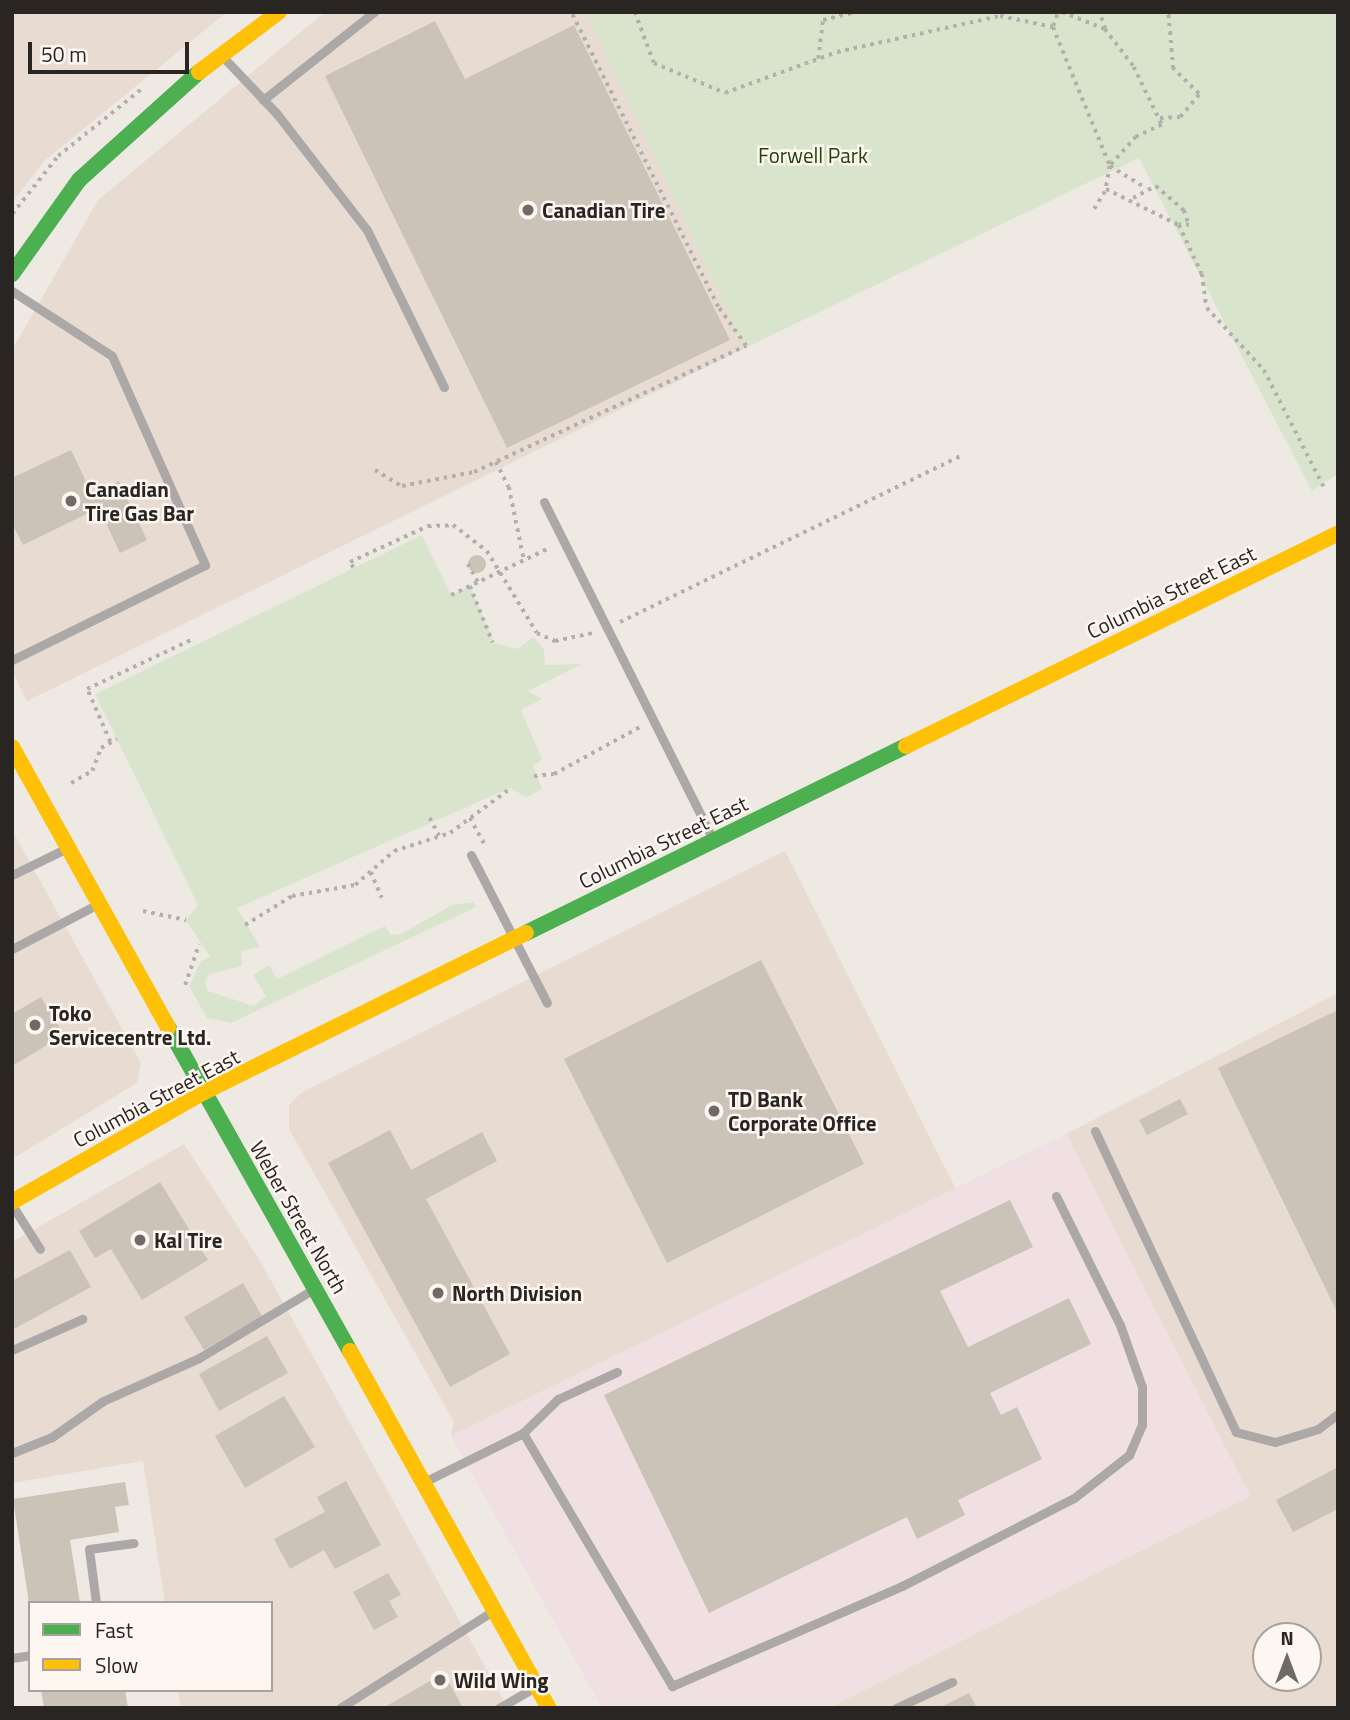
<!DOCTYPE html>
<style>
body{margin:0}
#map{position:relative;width:1350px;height:1720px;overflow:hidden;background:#efe9e4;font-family:"Titillium Web",sans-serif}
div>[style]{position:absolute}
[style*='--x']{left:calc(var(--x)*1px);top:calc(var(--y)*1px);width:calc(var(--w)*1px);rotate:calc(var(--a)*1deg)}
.built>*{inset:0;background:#e8dbd2}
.industrial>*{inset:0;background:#f0e0e3}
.green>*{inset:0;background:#d8e5cc}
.building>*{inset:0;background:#cbc2b8}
.round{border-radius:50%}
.path>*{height:3.5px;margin-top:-1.75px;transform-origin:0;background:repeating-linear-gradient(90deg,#b3afad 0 3.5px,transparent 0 8.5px)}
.lane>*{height:9px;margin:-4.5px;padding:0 4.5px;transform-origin:4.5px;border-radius:4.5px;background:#aba8a7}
.fast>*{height:16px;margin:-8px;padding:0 8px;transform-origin:8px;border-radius:8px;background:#4caf50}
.slow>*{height:16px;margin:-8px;padding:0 8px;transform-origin:8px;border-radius:8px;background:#ffc107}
.dots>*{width:19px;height:19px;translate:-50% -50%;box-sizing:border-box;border:4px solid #fdf6f1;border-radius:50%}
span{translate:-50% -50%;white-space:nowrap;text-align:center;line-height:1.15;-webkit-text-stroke:5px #fdf6f1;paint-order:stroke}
.park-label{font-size:21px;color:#214507}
.poi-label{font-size:21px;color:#292522;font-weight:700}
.left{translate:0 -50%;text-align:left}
.street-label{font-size:21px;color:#292522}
.frame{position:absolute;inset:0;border:14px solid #292522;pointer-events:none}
.legend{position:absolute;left:28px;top:1601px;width:245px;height:91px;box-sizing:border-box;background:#fdf6f1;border:2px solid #a8a29e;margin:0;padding:9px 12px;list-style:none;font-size:21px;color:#292522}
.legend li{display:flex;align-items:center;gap:14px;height:35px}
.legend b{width:35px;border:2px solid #a8a29e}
.north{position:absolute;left:1252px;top:1622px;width:70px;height:70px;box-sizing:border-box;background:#fdf6f1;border:2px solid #a8a29e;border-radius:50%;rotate:0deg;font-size:19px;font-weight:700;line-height:28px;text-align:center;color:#292522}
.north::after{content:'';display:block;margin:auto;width:24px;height:32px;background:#6e6a66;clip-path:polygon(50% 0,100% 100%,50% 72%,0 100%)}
.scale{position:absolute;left:28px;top:42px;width:161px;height:32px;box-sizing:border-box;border:4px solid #292522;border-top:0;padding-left:9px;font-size:21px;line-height:24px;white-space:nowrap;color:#292522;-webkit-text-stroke:5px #fdf6f1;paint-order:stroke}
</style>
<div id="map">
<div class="built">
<div style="clip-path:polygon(12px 12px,227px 12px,44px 161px,12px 203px)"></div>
<div style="clip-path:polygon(325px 12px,586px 12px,745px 348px,27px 701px,12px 671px,12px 350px,98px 200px)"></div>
<div style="clip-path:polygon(12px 830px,141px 1063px,137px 1083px,12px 1159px)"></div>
<div style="clip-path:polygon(785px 851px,956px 1189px,451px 1436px,454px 1422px,289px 1129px,289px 1105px,301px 1093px)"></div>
<div style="clip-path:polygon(evenodd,1338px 993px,1338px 1708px,828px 1708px,1250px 1496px,1066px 1134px,1338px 993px,1266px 1636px,1308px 1636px,1308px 1678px,1266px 1678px,1266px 1636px)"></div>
<div style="clip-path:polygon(184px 1144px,259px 1259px,508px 1708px,181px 1708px,178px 1690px,271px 1690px,271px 1603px,165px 1603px,143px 1461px,12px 1483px,12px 1242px)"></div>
</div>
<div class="industrial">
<div style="clip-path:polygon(1066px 1134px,1250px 1496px,828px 1708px,602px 1708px,451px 1436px)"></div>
</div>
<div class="green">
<div style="clip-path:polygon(586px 12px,1338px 12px,1338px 474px,1312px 491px,1139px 158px,745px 348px)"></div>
<div style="clip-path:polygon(422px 535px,451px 595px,470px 586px,494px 643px,518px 649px,533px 637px,544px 649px,545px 665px,582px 664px,528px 691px,542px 699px,521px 710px,542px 759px,533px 766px,542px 789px,526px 797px,510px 788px,237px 908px,260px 947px,241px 951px,242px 966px,210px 974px,205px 982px,208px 991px,254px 1006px,266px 996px,253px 975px,269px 965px,277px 979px,385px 926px,391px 935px,401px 934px,452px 905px,473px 902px,476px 907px,231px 1023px,207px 1018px,189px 986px,201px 961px,210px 957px,186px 920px,198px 905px,95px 694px)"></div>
</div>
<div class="building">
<div style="clip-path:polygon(435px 21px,465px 79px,574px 25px,730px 340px,507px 448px,325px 76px)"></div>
<div style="clip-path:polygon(71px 450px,92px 494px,119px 481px,147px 540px,120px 553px,99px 508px,23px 545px,12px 523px,12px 478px)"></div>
<div class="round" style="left:468px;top:555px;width:18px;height:18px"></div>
<div style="clip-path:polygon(761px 960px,864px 1164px,667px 1263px,564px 1059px)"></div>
<div style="clip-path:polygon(41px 997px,64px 1035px,12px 1066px,12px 1014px)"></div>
<div style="clip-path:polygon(1338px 1010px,1338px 1314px,1218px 1068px)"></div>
<div style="clip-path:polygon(1180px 1099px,1188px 1114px,1147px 1135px,1139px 1120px)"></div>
<div style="clip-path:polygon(390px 1130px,411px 1170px,482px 1132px,497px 1161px,426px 1199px,510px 1354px,450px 1387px,328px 1163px)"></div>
<div style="clip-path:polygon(160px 1182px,208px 1260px,142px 1300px,111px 1249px,95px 1258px,79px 1231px)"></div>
<div style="clip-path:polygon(1010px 1200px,1033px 1247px,940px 1291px,968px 1347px,1069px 1298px,1091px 1344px,990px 1393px,1001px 1415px,1017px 1407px,1042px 1459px,958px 1500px,965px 1515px,917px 1539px,907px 1517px,709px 1613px,604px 1395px)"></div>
<div style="clip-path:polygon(70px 1250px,91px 1287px,12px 1330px,12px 1281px)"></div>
<div style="clip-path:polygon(243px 1283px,262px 1316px,204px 1350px,184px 1317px)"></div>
<div style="clip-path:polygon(267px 1336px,288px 1373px,219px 1411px,199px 1374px)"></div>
<div style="clip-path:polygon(284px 1396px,315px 1447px,245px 1488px,215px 1436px)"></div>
<div style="clip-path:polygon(1338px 1467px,1338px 1509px,1293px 1532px,1276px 1500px)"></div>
<div style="clip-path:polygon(346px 1481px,381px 1545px,335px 1569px,324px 1550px,290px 1569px,274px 1539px,325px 1512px,317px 1497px)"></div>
<div style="clip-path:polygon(125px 1482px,129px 1505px,115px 1507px,119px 1532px,70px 1540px,80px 1603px,29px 1603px,13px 1499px)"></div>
<div style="clip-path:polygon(388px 1573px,401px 1595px,389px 1601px,398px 1617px,374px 1630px,353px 1592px)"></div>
<div style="clip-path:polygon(444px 1673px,463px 1708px,383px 1708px)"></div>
<div style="clip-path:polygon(41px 1690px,125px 1690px,128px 1708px,44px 1708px)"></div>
<div style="clip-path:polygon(969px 1693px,977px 1708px,939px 1708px)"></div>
</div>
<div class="path">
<div style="--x:635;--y:12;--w:54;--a:69.6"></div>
<div style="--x:654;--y:63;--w:77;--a:22.9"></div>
<div style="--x:725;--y:93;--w:119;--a:-20.1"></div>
<div style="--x:837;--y:52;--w:167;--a:-12.5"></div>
<div style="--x:1000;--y:16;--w:54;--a:11.7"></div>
<div style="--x:1053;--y:27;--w:150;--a:67.7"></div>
<div style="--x:1110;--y:166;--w:23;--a:100"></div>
<div style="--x:1062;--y:12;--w:46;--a:21.6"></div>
<div style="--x:1105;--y:29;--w:18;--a:-109"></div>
<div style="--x:1053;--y:26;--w:15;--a:-70"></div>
<div style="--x:1105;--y:29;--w:48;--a:52.7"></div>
<div style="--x:1134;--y:67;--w:64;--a:64.2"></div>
<div style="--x:1162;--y:125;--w:29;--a:155"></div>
<div style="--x:1136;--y:137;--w:39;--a:132"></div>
<div style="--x:1110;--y:166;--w:42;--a:31.4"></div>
<div style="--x:818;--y:59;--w:39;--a:-83"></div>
<div style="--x:823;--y:20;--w:32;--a:-14"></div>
<div style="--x:1160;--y:118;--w:20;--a:-3"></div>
<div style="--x:1180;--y:117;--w:30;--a:-50"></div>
<div style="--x:1199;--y:94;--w:36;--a:-136"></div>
<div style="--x:1173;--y:69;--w:57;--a:-95"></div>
<div style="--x:1133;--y:198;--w:26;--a:-28"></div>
<div style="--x:1156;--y:186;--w:37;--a:41"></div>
<div style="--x:1184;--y:210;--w:16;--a:72"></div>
<div style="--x:1189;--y:225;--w:10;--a:180"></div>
<div style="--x:1094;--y:209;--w:23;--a:-59"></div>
<div style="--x:1106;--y:189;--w:81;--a:26.3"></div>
<div style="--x:1179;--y:225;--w:54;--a:64.9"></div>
<div style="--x:1202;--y:274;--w:34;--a:82"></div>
<div style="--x:1207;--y:308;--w:84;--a:47.4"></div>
<div style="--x:1264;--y:370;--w:136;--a:62.9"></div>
<div style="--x:12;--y:214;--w:74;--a:-51.6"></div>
<div style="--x:58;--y:156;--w:109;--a:-38.7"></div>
<div style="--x:496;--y:462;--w:28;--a:63"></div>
<div style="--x:509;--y:487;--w:75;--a:78.4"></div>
<div style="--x:375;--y:470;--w:31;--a:31"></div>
<div style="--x:402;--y:486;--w:73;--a:-11"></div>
<div style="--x:474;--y:472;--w:300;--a:-24.9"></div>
<div style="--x:746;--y:346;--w:48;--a:-125.7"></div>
<div style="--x:718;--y:307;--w:330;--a:-116.5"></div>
<div style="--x:468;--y:564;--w:21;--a:61"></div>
<div style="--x:353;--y:568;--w:7;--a:-117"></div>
<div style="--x:350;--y:562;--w:86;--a:-24.8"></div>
<div style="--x:428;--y:526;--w:25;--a:-2"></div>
<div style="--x:453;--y:525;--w:43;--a:37.4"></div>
<div style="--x:487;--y:551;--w:96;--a:58.6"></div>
<div style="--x:537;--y:633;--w:20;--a:24"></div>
<div style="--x:555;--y:641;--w:39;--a:-12"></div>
<div style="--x:470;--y:586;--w:61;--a:68"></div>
<div style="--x:451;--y:595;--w:109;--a:-25.6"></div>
<div style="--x:620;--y:622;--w:379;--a:-26"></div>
<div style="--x:110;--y:742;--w:58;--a:-113.5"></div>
<div style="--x:87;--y:689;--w:117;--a:-25.3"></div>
<div style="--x:534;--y:776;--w:20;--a:-6"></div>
<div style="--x:554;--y:774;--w:100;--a:-28.6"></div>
<div style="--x:71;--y:783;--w:24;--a:-30"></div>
<div style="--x:92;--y:771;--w:25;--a:-69"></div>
<div style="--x:101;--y:748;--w:18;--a:-29"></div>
<div style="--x:430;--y:818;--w:20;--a:63"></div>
<div style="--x:470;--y:818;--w:33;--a:61"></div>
<div style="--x:371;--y:872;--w:28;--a:67"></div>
<div style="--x:143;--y:911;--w:44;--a:11.8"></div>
<div style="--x:245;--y:925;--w:55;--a:-31.7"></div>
<div style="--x:292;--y:896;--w:64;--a:-9.9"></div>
<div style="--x:355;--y:885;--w:52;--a:-41.1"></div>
<div style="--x:394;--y:851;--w:59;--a:-17.8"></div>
<div style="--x:450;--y:833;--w:76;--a:-36.4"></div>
<div style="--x:185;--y:985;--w:43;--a:-71.1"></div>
</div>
<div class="lane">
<div style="--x:223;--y:57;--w:79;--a:46.5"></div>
<div style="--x:277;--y:114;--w:147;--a:52.2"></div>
<div style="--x:367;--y:230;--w:175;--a:63.9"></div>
<div style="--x:263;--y:100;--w:142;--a:-38.4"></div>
<div style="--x:12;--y:291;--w:119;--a:33"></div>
<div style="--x:112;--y:356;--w:229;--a:66"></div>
<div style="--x:205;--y:565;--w:215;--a:153.8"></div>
<div style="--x:544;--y:502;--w:377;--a:63.4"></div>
<div style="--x:471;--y:855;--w:166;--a:62.8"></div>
<div style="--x:12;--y:875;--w:61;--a:-26.1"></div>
<div style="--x:12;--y:949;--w:97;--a:-27.6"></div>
<div style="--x:1095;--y:1131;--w:332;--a:64.9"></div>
<div style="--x:1236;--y:1432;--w:40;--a:14.4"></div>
<div style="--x:1275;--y:1442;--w:45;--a:-16.8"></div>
<div style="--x:1318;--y:1429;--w:25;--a:-37"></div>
<div style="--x:12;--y:1205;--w:52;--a:57.5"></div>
<div style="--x:12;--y:1350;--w:77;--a:-23.9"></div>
<div style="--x:523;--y:1433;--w:49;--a:-44.2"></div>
<div style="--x:558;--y:1399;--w:65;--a:-24.6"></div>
<div style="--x:12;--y:1453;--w:43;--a:-21.8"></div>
<div style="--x:52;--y:1437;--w:62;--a:-35.2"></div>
<div style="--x:103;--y:1401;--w:105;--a:-24.1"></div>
<div style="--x:199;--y:1358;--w:134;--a:-31"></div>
<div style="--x:426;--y:1481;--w:108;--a:-26.3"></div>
<div style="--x:523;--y:1433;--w:294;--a:59.5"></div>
<div style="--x:672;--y:1686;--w:251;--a:-23.5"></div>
<div style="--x:902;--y:1586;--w:193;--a:-27.1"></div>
<div style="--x:1074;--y:1498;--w:70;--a:-38"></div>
<div style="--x:1129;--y:1455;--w:33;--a:-67"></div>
<div style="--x:1142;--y:1425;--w:38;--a:-90"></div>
<div style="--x:1142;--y:1387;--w:66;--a:-109.5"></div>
<div style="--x:1120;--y:1325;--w:144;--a:-116.4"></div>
<div style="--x:96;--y:1603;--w:54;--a:-97.4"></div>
<div style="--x:89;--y:1549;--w:45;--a:-7.6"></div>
<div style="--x:12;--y:1658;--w:18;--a:-9"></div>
<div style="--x:340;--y:1708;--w:181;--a:-32.4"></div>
<div style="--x:499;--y:1708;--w:44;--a:-30.1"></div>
<div style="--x:896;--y:1708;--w:62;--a:-24.9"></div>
</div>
<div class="fast">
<div style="--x:12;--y:274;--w:115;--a:-54.5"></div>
<div style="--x:79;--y:180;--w:161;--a:-42"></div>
<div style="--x:526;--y:933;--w:424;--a:-26.2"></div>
<div style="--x:168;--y:1027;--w:372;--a:60.7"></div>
</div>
<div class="slow">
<div style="--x:199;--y:72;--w:100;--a:-36.9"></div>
<div style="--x:906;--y:746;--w:482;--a:-26.2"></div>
<div style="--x:12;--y:747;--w:321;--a:60.9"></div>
<div style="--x:12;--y:1202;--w:221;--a:-29.8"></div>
<div style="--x:204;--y:1092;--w:359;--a:-26.3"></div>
<div style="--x:350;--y:1351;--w:409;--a:60.9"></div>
</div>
<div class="dots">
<div style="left:528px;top:210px;background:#6e6a66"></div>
<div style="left:71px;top:501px;background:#6e6a66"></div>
<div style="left:35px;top:1025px;background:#6e6a66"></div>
<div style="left:714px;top:1111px;background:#6e6a66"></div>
<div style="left:140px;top:1240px;background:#6e6a66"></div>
<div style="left:438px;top:1293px;background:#6e6a66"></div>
<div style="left:440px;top:1680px;background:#6e6a66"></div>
</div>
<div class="park-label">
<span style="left:813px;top:155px">Forwell Park</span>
</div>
<div class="poi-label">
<span class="left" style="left:542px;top:210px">Canadian Tire</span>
<span class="left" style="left:85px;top:501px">Canadian<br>Tire Gas Bar</span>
<span class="left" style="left:49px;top:1025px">Toko<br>Servicecentre Ltd.</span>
<span class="left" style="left:728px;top:1111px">TD Bank<br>Corporate Office</span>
<span class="left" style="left:154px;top:1240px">Kal Tire</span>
<span class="left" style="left:452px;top:1293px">North Division</span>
<span class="left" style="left:454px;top:1680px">Wild Wing</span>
</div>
<div class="street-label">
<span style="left:1171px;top:592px;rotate:-26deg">Columbia Street East</span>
<span style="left:663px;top:842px;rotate:-26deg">Columbia Street East</span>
<span style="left:156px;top:1098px;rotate:-28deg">Columbia Street East</span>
<span style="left:299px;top:1217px;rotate:60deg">Weber Street North</span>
</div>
<div class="frame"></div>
<ul class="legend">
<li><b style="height:9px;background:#4caf50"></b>Fast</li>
<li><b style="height:9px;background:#ffc107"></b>Slow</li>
</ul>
<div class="north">N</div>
<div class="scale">50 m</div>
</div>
